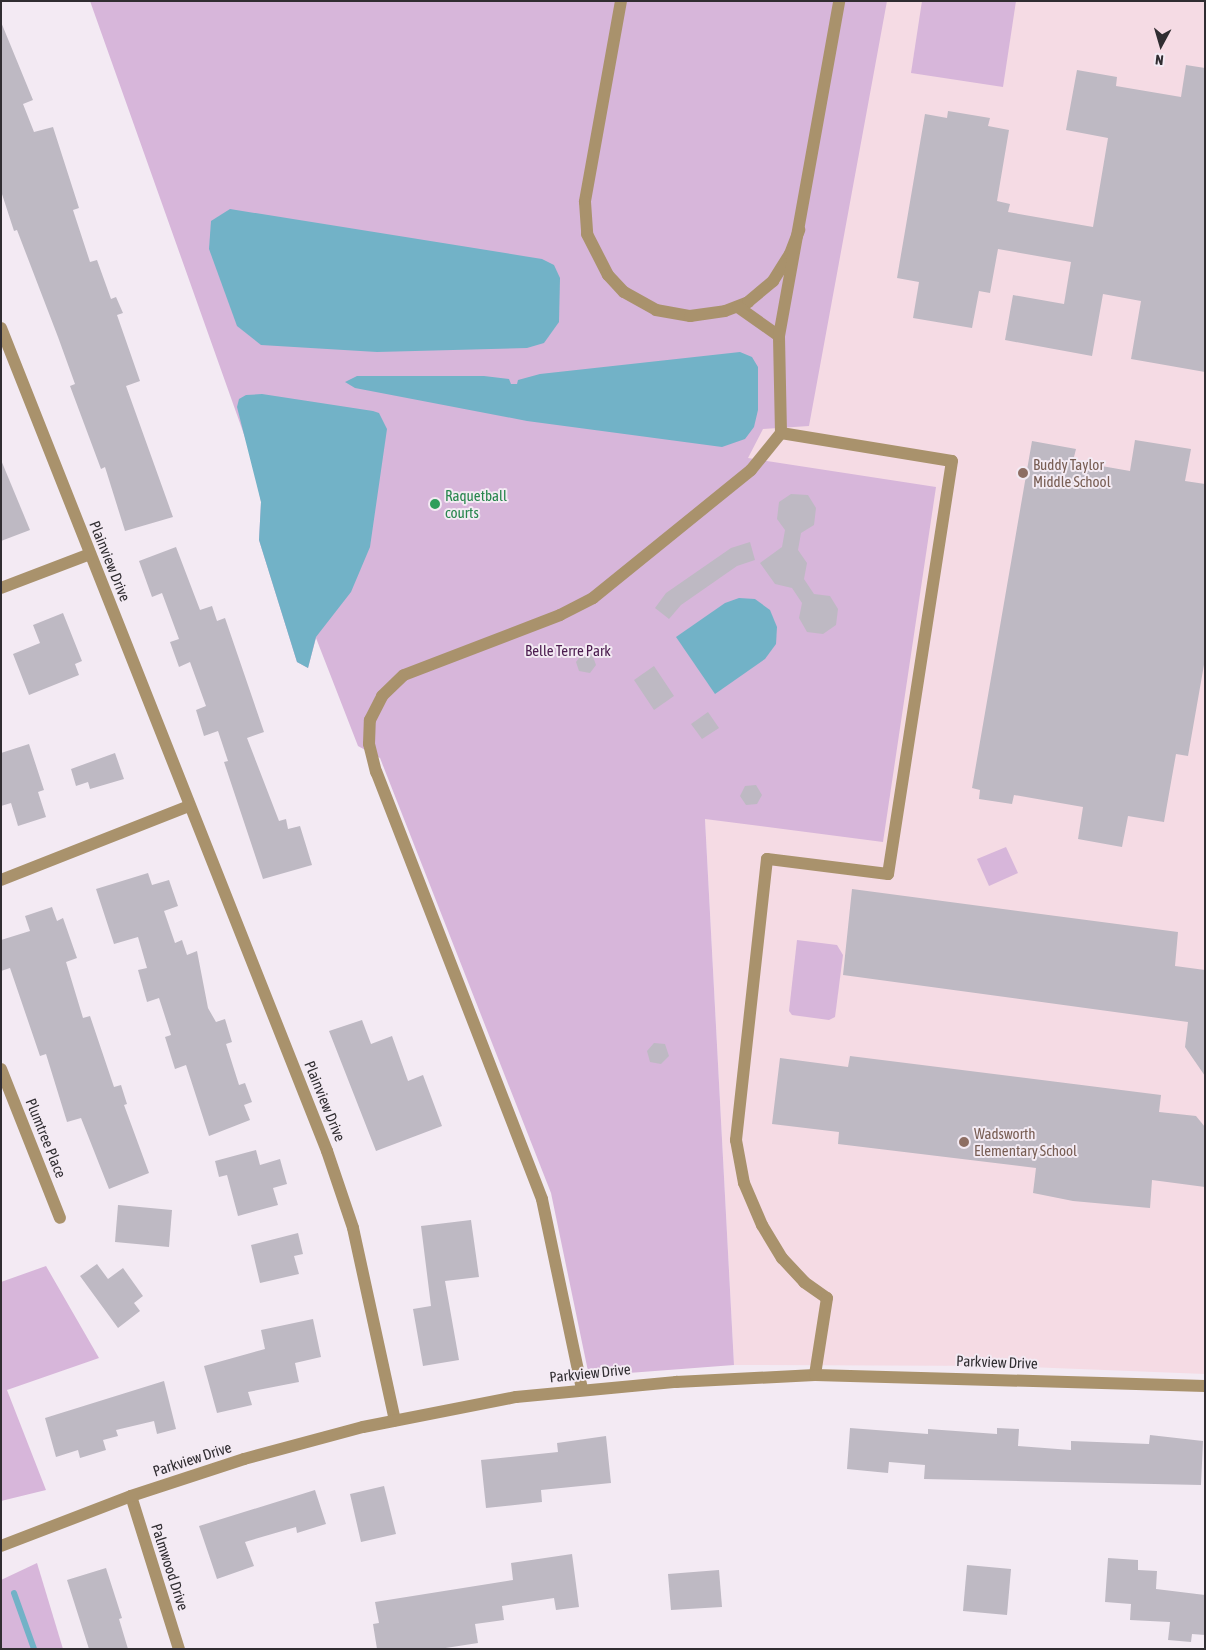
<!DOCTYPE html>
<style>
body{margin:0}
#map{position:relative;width:1206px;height:1650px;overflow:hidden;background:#f3eaf3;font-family:"Asap Condensed",sans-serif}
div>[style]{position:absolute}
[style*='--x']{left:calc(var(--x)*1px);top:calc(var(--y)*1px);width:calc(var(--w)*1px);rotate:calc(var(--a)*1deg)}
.education>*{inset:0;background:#f5dbe4}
.green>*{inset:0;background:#d7b6da}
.water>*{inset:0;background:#72b2c7}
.stream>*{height:6px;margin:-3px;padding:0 3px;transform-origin:3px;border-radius:3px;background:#72b2c7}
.building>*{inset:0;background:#beb9c3}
.minor>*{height:12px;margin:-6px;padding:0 6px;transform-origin:6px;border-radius:6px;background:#a9926c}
.dots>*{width:14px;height:14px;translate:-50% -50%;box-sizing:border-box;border:2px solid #f3eaf3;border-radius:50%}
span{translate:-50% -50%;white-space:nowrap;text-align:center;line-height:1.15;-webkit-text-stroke:4px #f3eaf3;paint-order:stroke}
.education-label{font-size:15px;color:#785e54}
.left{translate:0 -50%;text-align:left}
.leisure-label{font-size:15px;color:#27864d}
.street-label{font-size:15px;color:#302d31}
.park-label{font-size:15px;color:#4b1c4f}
.frame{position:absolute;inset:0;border:2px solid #302d31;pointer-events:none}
.north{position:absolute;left:1136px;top:20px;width:50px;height:50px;-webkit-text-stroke:4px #f3eaf3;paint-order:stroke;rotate:186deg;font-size:14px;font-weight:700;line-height:20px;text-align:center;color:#302d31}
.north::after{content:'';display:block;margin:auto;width:18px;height:22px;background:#302d31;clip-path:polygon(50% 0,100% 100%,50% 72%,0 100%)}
</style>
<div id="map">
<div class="education">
<div style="clip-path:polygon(90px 1px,1205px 1px,1205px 1374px,1003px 1366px,734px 1365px,705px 819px,747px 459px)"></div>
</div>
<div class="green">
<div style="clip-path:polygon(90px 1px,887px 1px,809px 426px,763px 429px,748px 458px,936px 487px,883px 842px,705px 819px,734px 1365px,589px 1376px,551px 1193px,380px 758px,358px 746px,316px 638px,308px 668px,297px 662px,259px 540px,261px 502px,252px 457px)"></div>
<div style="clip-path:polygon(922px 1px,1016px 1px,1003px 87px,911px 73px)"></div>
<div style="clip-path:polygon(1006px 847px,1018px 873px,989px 886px,977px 859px)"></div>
<div style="clip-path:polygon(797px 940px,837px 945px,843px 955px,835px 1017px,829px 1020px,792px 1015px,789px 1011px)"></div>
<div style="clip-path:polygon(46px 1266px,99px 1358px,7px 1390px,46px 1490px,1px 1501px,1px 1282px)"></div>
<div style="clip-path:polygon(37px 1563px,63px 1649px,1px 1649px,1px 1580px)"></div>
</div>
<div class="water">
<div style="clip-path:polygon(230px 209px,542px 259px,554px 265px,560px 278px,559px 322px,544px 343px,527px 348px,377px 352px,261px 345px,237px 326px,209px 249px,211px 221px)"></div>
<div style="clip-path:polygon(740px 352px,752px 357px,758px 367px,758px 410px,754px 427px,745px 439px,722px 447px,527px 421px,355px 388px,345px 382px,357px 376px,484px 376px,509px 379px,511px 384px,517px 384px,518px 380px,540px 374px)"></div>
<div style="clip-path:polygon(262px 394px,373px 411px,379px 413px,387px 429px,370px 547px,351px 592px,316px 637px,308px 668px,297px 662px,259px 540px,261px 502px,237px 407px,239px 399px,246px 395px)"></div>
<div style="clip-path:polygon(739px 598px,755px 599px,770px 610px,777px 627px,776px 644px,765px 659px,715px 694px,676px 637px,725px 603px)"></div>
</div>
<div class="stream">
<div style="--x:14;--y:1593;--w:59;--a:70.3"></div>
</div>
<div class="building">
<div style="clip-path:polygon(1px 22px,33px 100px,23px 104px,34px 132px,53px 127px,79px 208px,73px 210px,90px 262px,97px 260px,111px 299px,116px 297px,123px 313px,117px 315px,140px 381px,126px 386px,173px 517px,125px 531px,105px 467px,101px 469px,70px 386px,75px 384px,58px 337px,17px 230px,14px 231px,1px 191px)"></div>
<div style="clip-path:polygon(1186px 65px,1205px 68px,1205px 372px,1131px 359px,1141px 301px,1103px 294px,1092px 356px,1005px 340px,1013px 295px,1064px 304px,1071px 262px,998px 249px,990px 293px,979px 291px,972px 328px,913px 318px,919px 282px,897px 278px,925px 114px,947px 118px,948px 111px,990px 118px,988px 126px,1009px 130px,997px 201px,1010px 204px,1008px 212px,1093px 227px,1108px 138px,1066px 130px,1077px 70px,1117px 77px,1116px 86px,1181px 97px)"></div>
<div style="clip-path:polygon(1135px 440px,1191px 449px,1185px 481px,1205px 484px,1205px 659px,1188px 756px,1176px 754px,1164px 822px,1128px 816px,1122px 847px,1078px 839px,1083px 807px,1014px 795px,1012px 804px,979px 799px,980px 790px,972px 788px,1032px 441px,1076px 449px,1073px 461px,1130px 471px)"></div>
<div style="clip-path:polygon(1px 460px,30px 530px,1px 541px)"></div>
<div style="clip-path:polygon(791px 494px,808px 495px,816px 508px,814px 525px,801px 533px,798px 550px,807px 563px,804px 579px,814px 594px,830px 596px,838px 609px,836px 625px,823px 634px,807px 632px,799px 618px,802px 603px,792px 588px,775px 584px,760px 563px,782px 547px,785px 530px,777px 519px,779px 502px)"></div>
<div style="clip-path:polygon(750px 542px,755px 560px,737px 566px,681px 605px,669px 619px,655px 608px,666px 593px,731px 548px)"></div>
<div style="clip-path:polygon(176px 547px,200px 610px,212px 606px,217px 621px,225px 618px,264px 732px,247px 738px,279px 821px,286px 819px,288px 829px,300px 826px,312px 865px,263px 879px,224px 762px,228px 761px,218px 731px,204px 736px,196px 710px,206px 706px,190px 662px,179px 667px,170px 642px,179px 639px,162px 593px,152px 597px,139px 561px)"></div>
<div style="clip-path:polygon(63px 613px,82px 661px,75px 664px,79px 675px,29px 695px,13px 654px,40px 643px,33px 625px)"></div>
<div style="clip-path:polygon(582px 654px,592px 654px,596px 665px,590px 673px,579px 671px,576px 662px)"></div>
<div style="clip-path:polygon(654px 666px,674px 696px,654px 710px,634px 680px)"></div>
<div style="clip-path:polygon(708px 712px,719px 728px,702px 739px,691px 724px)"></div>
<div style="clip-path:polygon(29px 744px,44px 790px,38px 792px,46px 817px,18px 826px,11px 803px,1px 806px,1px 753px)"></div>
<div style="clip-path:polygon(115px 753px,124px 779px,90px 789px,88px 782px,76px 786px,71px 769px)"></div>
<div style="clip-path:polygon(756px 785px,762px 795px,757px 804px,746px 805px,740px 796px,745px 786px)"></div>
<div style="clip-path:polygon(148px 873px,152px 885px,169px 880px,178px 906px,164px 911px,175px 943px,182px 940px,187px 955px,197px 951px,208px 1008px,216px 1022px,225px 1019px,232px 1042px,226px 1044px,239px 1085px,245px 1083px,252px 1102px,244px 1105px,250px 1120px,209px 1136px,186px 1065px,175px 1069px,165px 1037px,171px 1035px,159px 998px,147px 1002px,138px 970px,147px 968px,138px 937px,114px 944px,96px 889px)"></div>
<div style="clip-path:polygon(852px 889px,1178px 932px,1175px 966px,1205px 970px,1205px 1076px,1185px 1047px,1188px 1022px,843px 975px)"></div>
<div style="clip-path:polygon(52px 907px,57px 921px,63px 918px,77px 958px,66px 962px,83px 1018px,90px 1016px,114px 1087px,121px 1085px,127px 1104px,124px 1105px,149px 1173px,109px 1189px,81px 1118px,67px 1122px,46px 1054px,40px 1056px,10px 968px,1px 971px,1px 940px,30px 931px,25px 916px)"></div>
<div style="clip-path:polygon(362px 1020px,371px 1044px,392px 1036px,408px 1081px,423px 1075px,442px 1126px,376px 1151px,329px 1031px)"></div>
<div style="clip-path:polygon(654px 1043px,665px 1044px,669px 1056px,661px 1064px,650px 1062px,647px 1051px)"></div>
<div style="clip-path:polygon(850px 1056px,1161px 1095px,1159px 1112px,1196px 1116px,1205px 1127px,1205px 1187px,1152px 1180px,1150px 1208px,1073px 1201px,1033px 1193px,1036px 1168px,838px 1144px,839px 1132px,772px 1124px,780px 1058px,848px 1067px)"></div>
<div style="clip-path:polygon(256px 1150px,260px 1165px,280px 1159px,287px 1184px,273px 1188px,278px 1205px,238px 1216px,227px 1175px,219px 1177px,215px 1161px)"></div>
<div style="clip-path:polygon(118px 1205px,172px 1210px,169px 1247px,115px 1242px)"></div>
<div style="clip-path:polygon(471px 1220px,479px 1277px,445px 1281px,459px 1360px,423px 1366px,413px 1309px,431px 1306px,421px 1226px)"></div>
<div style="clip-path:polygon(298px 1233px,303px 1254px,294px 1256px,299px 1274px,260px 1283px,251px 1245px)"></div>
<div style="clip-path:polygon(97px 1264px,108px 1279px,123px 1268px,143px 1296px,134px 1303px,140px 1311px,118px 1328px,80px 1276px)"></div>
<div style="clip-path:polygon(313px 1319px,321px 1357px,295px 1363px,299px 1382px,248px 1392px,252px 1405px,217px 1413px,204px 1366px,265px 1349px,261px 1330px)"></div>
<div style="clip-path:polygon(164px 1381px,176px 1429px,157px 1434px,154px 1421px,116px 1430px,118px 1436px,103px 1440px,106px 1450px,80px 1458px,78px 1450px,56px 1457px,45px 1418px)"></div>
<div style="clip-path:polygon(850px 1428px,928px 1434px,928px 1429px,997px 1434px,997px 1428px,1019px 1429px,1018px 1446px,1071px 1450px,1071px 1441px,1149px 1444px,1150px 1435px,1203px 1441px,1201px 1485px,924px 1479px,925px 1465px,889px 1462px,888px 1473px,847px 1469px)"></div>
<div style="clip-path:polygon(606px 1436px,611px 1483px,541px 1490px,542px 1502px,486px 1508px,481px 1460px,558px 1452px,557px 1443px)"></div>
<div style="clip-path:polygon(384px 1486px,396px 1534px,361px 1542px,350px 1494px)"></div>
<div style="clip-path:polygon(315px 1490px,326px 1524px,297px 1533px,296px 1527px,245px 1542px,254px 1566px,217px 1579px,199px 1526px)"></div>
<div style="clip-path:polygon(572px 1554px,579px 1607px,556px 1610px,554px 1598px,502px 1606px,504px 1620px,475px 1624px,478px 1643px,439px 1649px,377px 1649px,373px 1624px,379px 1623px,375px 1602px,513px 1580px,511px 1563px)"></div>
<div style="clip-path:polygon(1108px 1558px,1138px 1560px,1138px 1570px,1157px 1571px,1156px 1589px,1205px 1595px,1205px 1635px,1192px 1634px,1191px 1642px,1168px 1640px,1170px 1622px,1130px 1620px,1131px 1604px,1105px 1602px)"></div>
<div style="clip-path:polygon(967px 1565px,1011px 1569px,1007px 1615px,963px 1611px)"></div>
<div style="clip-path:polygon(106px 1568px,122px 1618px,119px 1619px,128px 1649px,89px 1649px,67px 1580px)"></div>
<div style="clip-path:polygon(719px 1570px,722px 1607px,671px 1610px,668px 1574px)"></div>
</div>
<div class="minor">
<div style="--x:621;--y:1;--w:204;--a:100.2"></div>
<div style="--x:585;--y:202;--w:32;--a:86"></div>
<div style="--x:587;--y:234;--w:46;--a:62.9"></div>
<div style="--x:608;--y:275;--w:23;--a:47"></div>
<div style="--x:624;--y:292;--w:37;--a:29"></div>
<div style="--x:656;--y:310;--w:35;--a:10"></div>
<div style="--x:690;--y:316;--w:35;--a:-8"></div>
<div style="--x:725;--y:311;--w:25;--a:-21"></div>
<div style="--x:748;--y:302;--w:33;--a:-40"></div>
<div style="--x:773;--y:281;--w:32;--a:-58"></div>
<div style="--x:790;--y:254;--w:26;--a:-69"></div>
<div style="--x:738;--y:307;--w:50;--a:35.3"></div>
<div style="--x:1;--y:328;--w:885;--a:68.39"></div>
<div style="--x:327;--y:1151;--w:81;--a:71.3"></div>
<div style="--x:353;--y:1228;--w:197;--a:77.7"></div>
<div style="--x:781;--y:433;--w:97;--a:-91.2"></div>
<div style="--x:779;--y:336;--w:340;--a:-79.8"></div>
<div style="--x:1;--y:588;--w:95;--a:-20.9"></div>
<div style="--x:1;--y:880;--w:202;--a:-21.5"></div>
<div style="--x:1;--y:1069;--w:160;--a:68.4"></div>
<div style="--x:582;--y:1389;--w:194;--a:-101.9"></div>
<div style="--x:542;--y:1199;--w:458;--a:-111.2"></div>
<div style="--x:376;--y:772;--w:29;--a:-104"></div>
<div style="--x:369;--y:744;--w:24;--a:-88"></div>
<div style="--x:370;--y:720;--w:27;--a:-63"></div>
<div style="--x:382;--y:696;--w:30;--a:-44"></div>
<div style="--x:404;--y:675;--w:167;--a:-21"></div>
<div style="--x:560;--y:615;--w:37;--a:-27"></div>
<div style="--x:593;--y:598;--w:203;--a:-39"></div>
<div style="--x:751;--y:470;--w:48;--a:-51"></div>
<div style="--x:781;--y:433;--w:173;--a:9.3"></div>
<div style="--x:952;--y:461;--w:418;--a:98.8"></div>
<div style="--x:888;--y:874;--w:122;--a:-172.9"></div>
<div style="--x:767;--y:859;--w:283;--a:96.3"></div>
<div style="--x:736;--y:1140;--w:44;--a:79.5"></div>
<div style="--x:744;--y:1183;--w:46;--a:66.8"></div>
<div style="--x:762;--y:1225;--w:39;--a:59"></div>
<div style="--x:782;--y:1258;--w:33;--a:47"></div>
<div style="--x:804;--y:1282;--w:28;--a:35"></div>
<div style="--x:827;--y:1298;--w:78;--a:98.9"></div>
<div style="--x:131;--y:1496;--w:160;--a:72.6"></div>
<div style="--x:1;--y:1546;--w:139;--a:-21"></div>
<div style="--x:131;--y:1496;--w:119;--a:-18.1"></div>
<div style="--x:244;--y:1459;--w:123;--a:-15.1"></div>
<div style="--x:363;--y:1427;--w:156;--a:-11.1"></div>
<div style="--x:516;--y:1397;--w:161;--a:-5.4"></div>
<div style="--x:676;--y:1382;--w:139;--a:-2.9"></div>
<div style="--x:815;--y:1375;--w:390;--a:1.6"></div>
</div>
<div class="dots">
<div style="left:1023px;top:473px;background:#8d6e63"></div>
<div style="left:435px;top:504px;background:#2e9e5b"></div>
<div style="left:964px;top:1142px;background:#8d6e63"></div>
</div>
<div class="education-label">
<span class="left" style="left:1033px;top:473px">Buddy Taylor<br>Middle School</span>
<span class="left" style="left:974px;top:1142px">Wadsworth<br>Elementary School</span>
</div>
<div class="leisure-label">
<span class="left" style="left:445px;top:504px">Raquetball<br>courts</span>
</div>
<div class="street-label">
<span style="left:110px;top:561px;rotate:68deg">Plainview Drive</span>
<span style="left:325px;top:1101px;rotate:68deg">Plainview Drive</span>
<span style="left:46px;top:1138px;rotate:68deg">Plumtree Place</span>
<span style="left:997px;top:1362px;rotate:2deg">Parkview Drive</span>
<span style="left:590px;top:1373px;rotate:-6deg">Parkview Drive</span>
<span style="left:192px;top:1459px;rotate:-18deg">Parkview Drive</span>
<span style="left:170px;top:1567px;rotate:72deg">Palmwood Drive</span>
</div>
<div class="park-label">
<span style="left:568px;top:651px">Belle Terre Park</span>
</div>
<div class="frame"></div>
<div class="north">N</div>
</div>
